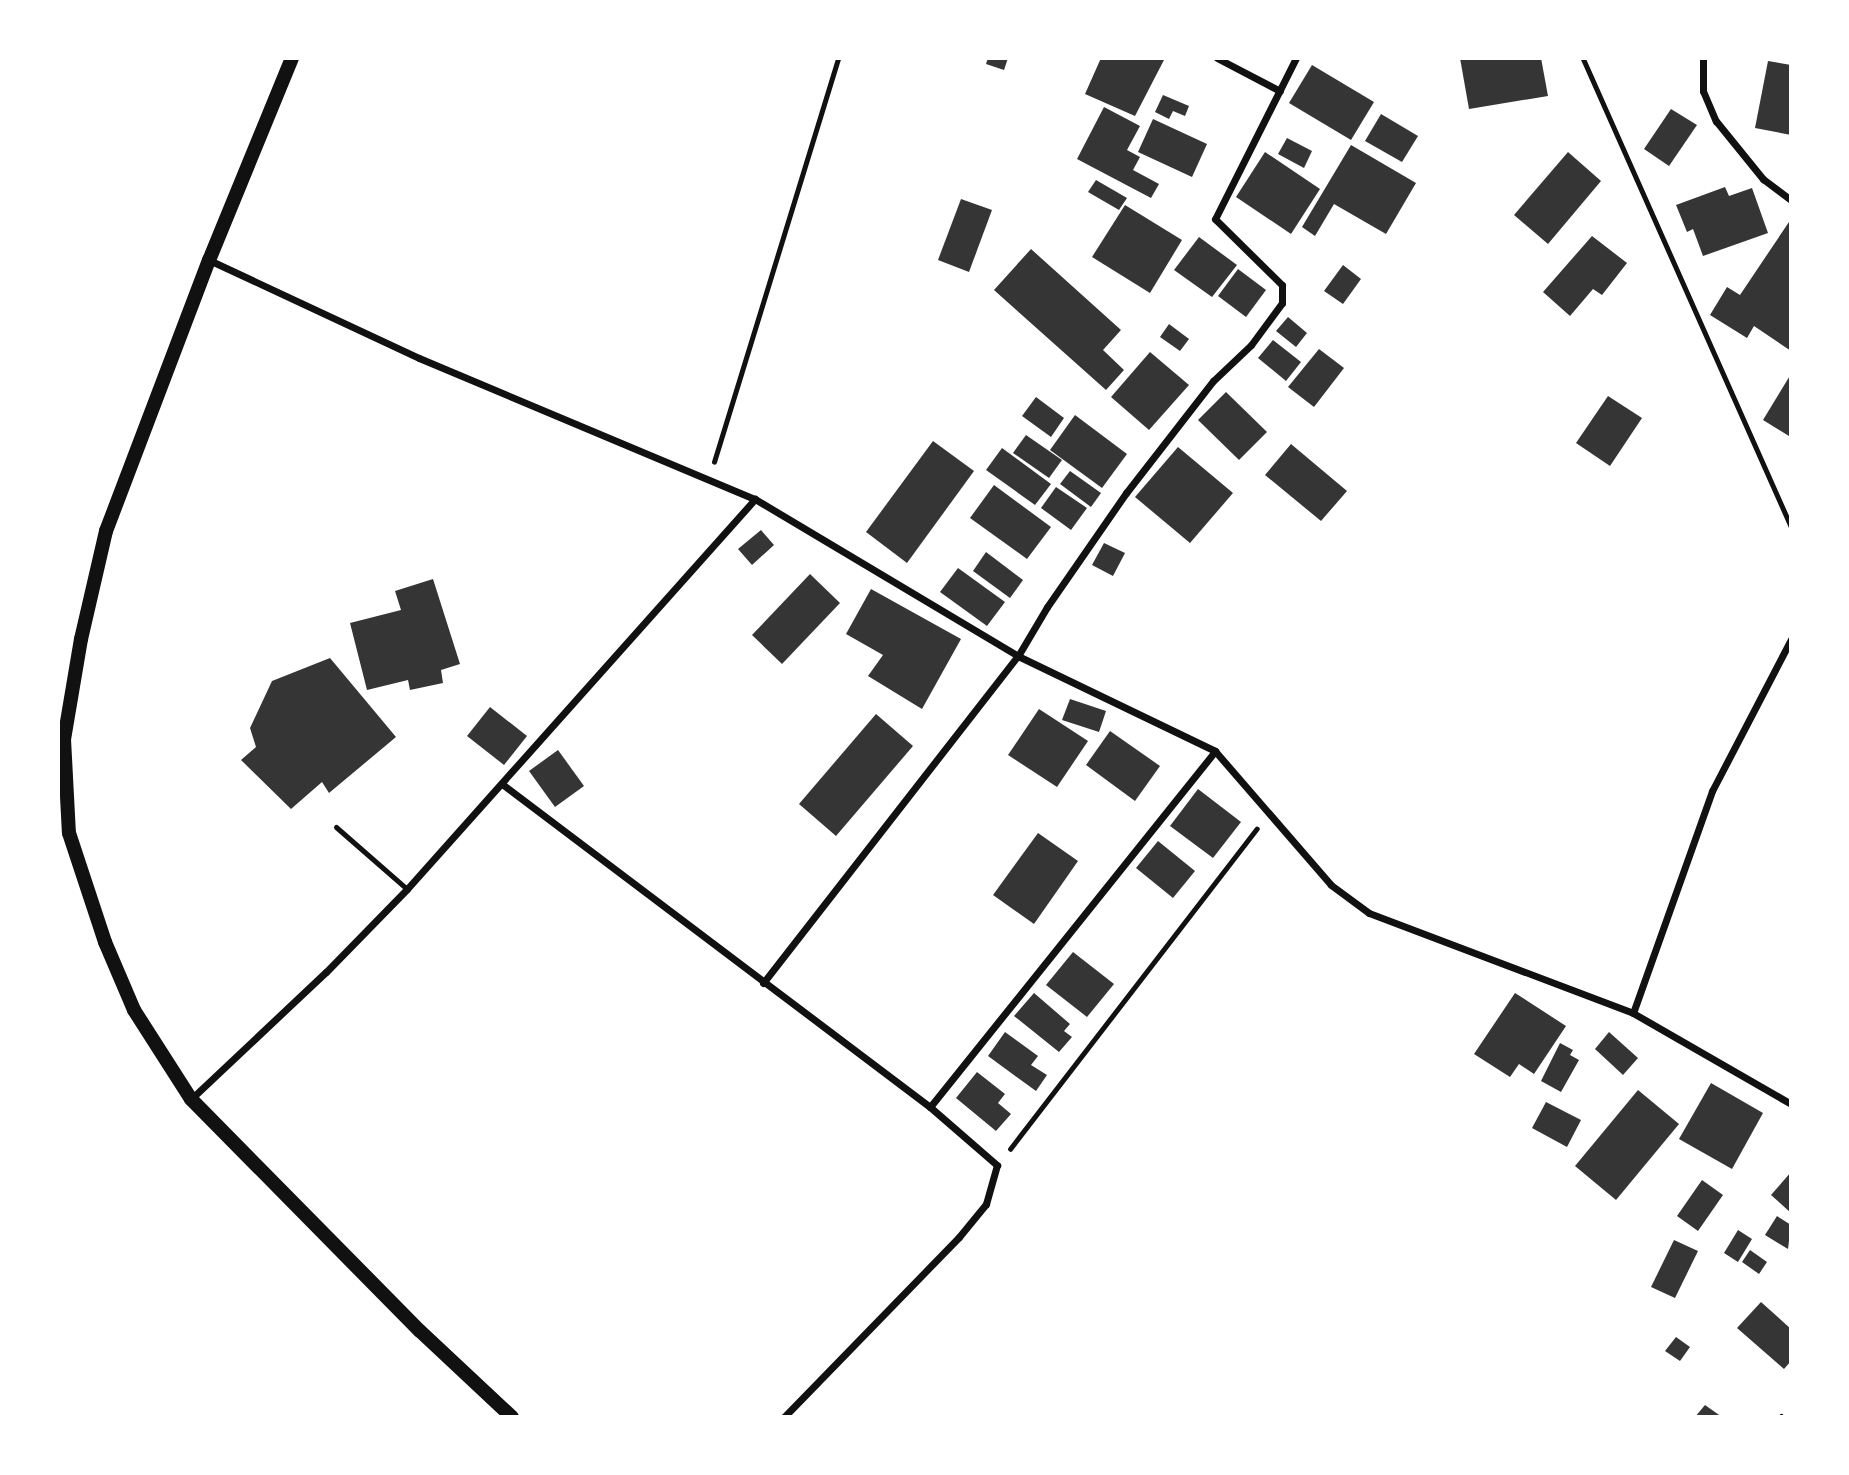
<!DOCTYPE html>
<style>
body{margin:0}
#map{position:relative;width:1849px;height:1475px;overflow:hidden;background:#fff;font-family:"Exo 2",sans-serif}
div>[style]{position:absolute}
[style*='--x']{left:calc(var(--x)*1px);top:calc(var(--y)*1px);width:calc(var(--w)*1px);rotate:calc(var(--a)*1deg)}
.building>*{inset:0;background:#353535}
.path>*{height:4.5px;margin:-2.25px;padding:0 2.25px;transform-origin:2.25px;border-radius:2.25px;background:#111}
.service>*{height:5px;margin:-2.5px;padding:0 2.5px;transform-origin:2.5px;border-radius:2.5px;background:#111}
.minor>*{height:7px;margin:-3.5px;padding:0 3.5px;transform-origin:3.5px;border-radius:3.5px;background:#111}
.secondary>*{height:14px;margin:-7px;padding:0 7px;transform-origin:7px;border-radius:7px;background:#111}
span{translate:-50% -50%;white-space:nowrap;text-align:center;line-height:1.15;-webkit-text-stroke:6px #fff;paint-order:stroke}
.frame{position:absolute;inset:0;border:60px solid #fff;pointer-events:none}
</style>
<div id="map">
<div class="building">
<div style="clip-path:polygon(988px 58px,1008px 58px,1004px 70px,986px 64px)"></div>
<div style="clip-path:polygon(1101px 58px,1165px 58px,1135px 116px,1085px 94px)"></div>
<div style="clip-path:polygon(1460px 58px,1541px 58px,1548px 96px,1469px 109px)"></div>
<div style="clip-path:polygon(1768px 61px,1791px 65px,1791px 135px,1755px 128px)"></div>
<div style="clip-path:polygon(1312px 65px,1374px 102px,1351px 140px,1289px 103px)"></div>
<div style="clip-path:polygon(1163px 95px,1189px 106px,1185px 116px,1173px 111px,1169px 119px,1155px 112px)"></div>
<div style="clip-path:polygon(1104px 107px,1140px 126px,1127px 150px,1140px 157px,1133px 170px,1159px 184px,1151px 198px,1077px 159px)"></div>
<div style="clip-path:polygon(1671px 109px,1697px 125px,1669px 166px,1644px 149px)"></div>
<div style="clip-path:polygon(1381px 114px,1418px 136px,1402px 162px,1365px 141px)"></div>
<div style="clip-path:polygon(1153px 119px,1207px 144px,1192px 177px,1138px 152px)"></div>
<div style="clip-path:polygon(1287px 138px,1312px 151px,1304px 168px,1278px 154px)"></div>
<div style="clip-path:polygon(1351px 145px,1416px 183px,1386px 234px,1334px 204px,1315px 236px,1302px 227px)"></div>
<div style="clip-path:polygon(1265px 152px,1320px 189px,1291px 234px,1236px 197px)"></div>
<div style="clip-path:polygon(1568px 152px,1601px 181px,1548px 244px,1514px 215px)"></div>
<div style="clip-path:polygon(1096px 180px,1127px 198px,1119px 210px,1088px 192px)"></div>
<div style="clip-path:polygon(1725px 187px,1729px 196px,1752px 188px,1768px 233px,1703px 256px,1693px 229px,1687px 232px,1676px 205px)"></div>
<div style="clip-path:polygon(961px 199px,992px 210px,969px 272px,938px 260px)"></div>
<div style="clip-path:polygon(1125px 205px,1182px 240px,1150px 293px,1092px 257px)"></div>
<div style="clip-path:polygon(1791px 219px,1791px 351px,1754px 326px,1747px 338px,1710px 315px,1727px 287px,1740px 295px)"></div>
<div style="clip-path:polygon(1592px 236px,1627px 263px,1602px 295px,1593px 289px,1570px 316px,1543px 292px)"></div>
<div style="clip-path:polygon(1199px 237px,1237px 265px,1212px 297px,1174px 270px)"></div>
<div style="clip-path:polygon(1031px 249px,1121px 330px,1103px 350px,1124px 370px,1106px 390px,994px 290px)"></div>
<div style="clip-path:polygon(1343px 265px,1361px 279px,1343px 304px,1324px 291px)"></div>
<div style="clip-path:polygon(1238px 269px,1266px 290px,1246px 317px,1218px 296px)"></div>
<div style="clip-path:polygon(1288px 317px,1307px 333px,1296px 347px,1276px 331px)"></div>
<div style="clip-path:polygon(1169px 324px,1189px 339px,1180px 351px,1160px 337px)"></div>
<div style="clip-path:polygon(1273px 340px,1301px 362px,1286px 381px,1258px 358px)"></div>
<div style="clip-path:polygon(1319px 349px,1344px 368px,1314px 407px,1288px 387px)"></div>
<div style="clip-path:polygon(1150px 352px,1189px 385px,1149px 430px,1111px 397px)"></div>
<div style="clip-path:polygon(1791px 374px,1791px 432px,1789px 436px,1763px 420px)"></div>
<div style="clip-path:polygon(1226px 392px,1267px 432px,1239px 460px,1198px 420px)"></div>
<div style="clip-path:polygon(1608px 396px,1642px 418px,1610px 466px,1576px 443px)"></div>
<div style="clip-path:polygon(1036px 397px,1064px 418px,1051px 437px,1022px 416px)"></div>
<div style="clip-path:polygon(1075px 415px,1127px 454px,1102px 488px,1050px 450px)"></div>
<div style="clip-path:polygon(1026px 435px,1062px 460px,1049px 478px,1013px 453px)"></div>
<div style="clip-path:polygon(933px 441px,974px 471px,907px 563px,866px 532px)"></div>
<div style="clip-path:polygon(1291px 444px,1347px 491px,1321px 521px,1265px 475px)"></div>
<div style="clip-path:polygon(1178px 447px,1233px 493px,1190px 543px,1135px 497px)"></div>
<div style="clip-path:polygon(1002px 448px,1051px 484px,1035px 505px,986px 470px)"></div>
<div style="clip-path:polygon(1070px 471px,1101px 493px,1091px 507px,1060px 484px)"></div>
<div style="clip-path:polygon(994px 485px,1051px 527px,1027px 559px,970px 518px)"></div>
<div style="clip-path:polygon(1056px 487px,1087px 508px,1071px 530px,1041px 508px)"></div>
<div style="clip-path:polygon(761px 530px,774px 545px,752px 565px,738px 549px)"></div>
<div style="clip-path:polygon(1104px 543px,1125px 553px,1113px 576px,1092px 565px)"></div>
<div style="clip-path:polygon(986px 552px,1023px 580px,1010px 598px,973px 571px)"></div>
<div style="clip-path:polygon(958px 568px,1005px 602px,987px 626px,940px 592px)"></div>
<div style="clip-path:polygon(810px 574px,840px 603px,782px 664px,752px 635px)"></div>
<div style="clip-path:polygon(433px 579px,460px 664px,441px 670px,443px 683px,410px 690px,408px 680px,367px 690px,350px 623px,401px 610px,395px 591px)"></div>
<div style="clip-path:polygon(871px 589px,961px 639px,922px 709px,868px 676px,883px 655px,846px 634px)"></div>
<div style="clip-path:polygon(330px 658px,396px 737px,329px 793px,322px 782px,291px 809px,241px 760px,256px 747px,250px 728px,272px 681px)"></div>
<div style="clip-path:polygon(1070px 699px,1106px 711px,1099px 732px,1062px 720px)"></div>
<div style="clip-path:polygon(490px 707px,527px 736px,504px 765px,467px 736px)"></div>
<div style="clip-path:polygon(1039px 709px,1088px 741px,1057px 787px,1008px 755px)"></div>
<div style="clip-path:polygon(876px 714px,913px 746px,836px 836px,799px 804px)"></div>
<div style="clip-path:polygon(1110px 731px,1160px 766px,1135px 801px,1086px 765px)"></div>
<div style="clip-path:polygon(558px 750px,584px 786px,555px 807px,529px 771px)"></div>
<div style="clip-path:polygon(1198px 789px,1241px 822px,1213px 858px,1170px 826px)"></div>
<div style="clip-path:polygon(1038px 833px,1078px 861px,1034px 924px,993px 895px)"></div>
<div style="clip-path:polygon(1158px 841px,1195px 871px,1173px 898px,1136px 868px)"></div>
<div style="clip-path:polygon(1073px 952px,1114px 984px,1087px 1017px,1046px 985px)"></div>
<div style="clip-path:polygon(1034px 993px,1070px 1024px,1064px 1031px,1072px 1037px,1059px 1052px,1014px 1016px)"></div>
<div style="clip-path:polygon(1515px 993px,1566px 1026px,1534px 1074px,1519px 1064px,1510px 1077px,1474px 1054px)"></div>
<div style="clip-path:polygon(1005px 1032px,1038px 1056px,1031px 1065px,1047px 1075px,1036px 1091px,988px 1056px)"></div>
<div style="clip-path:polygon(1609px 1032px,1638px 1058px,1623px 1075px,1595px 1049px)"></div>
<div style="clip-path:polygon(1560px 1043px,1573px 1050px,1570px 1055px,1579px 1060px,1561px 1092px,1541px 1081px)"></div>
<div style="clip-path:polygon(977px 1072px,1005px 1094px,998px 1103px,1011px 1114px,996px 1131px,956px 1098px)"></div>
<div style="clip-path:polygon(1711px 1083px,1763px 1113px,1732px 1169px,1679px 1139px)"></div>
<div style="clip-path:polygon(1638px 1090px,1679px 1124px,1616px 1200px,1575px 1166px)"></div>
<div style="clip-path:polygon(1546px 1102px,1581px 1120px,1567px 1147px,1532px 1128px)"></div>
<div style="clip-path:polygon(1791px 1172px,1791px 1213px,1771px 1195px)"></div>
<div style="clip-path:polygon(1702px 1180px,1723px 1195px,1698px 1231px,1677px 1216px)"></div>
<div style="clip-path:polygon(1777px 1216px,1791px 1225px,1788px 1249px,1765px 1235px)"></div>
<div style="clip-path:polygon(1738px 1230px,1752px 1239px,1738px 1262px,1724px 1253px)"></div>
<div style="clip-path:polygon(1674px 1240px,1698px 1251px,1675px 1298px,1651px 1287px)"></div>
<div style="clip-path:polygon(1750px 1250px,1767px 1262px,1759px 1274px,1742px 1262px)"></div>
<div style="clip-path:polygon(1761px 1302px,1791px 1329px,1791px 1361px,1784px 1369px,1737px 1328px)"></div>
<div style="clip-path:polygon(1676px 1337px,1690px 1347px,1680px 1361px,1665px 1351px)"></div>
<div style="clip-path:polygon(1705px 1405px,1722px 1417px,1695px 1417px)"></div>
</div>
<div class="path">
<div style="--x:1583;--y:58;--w:512;--a:66.04"></div>
<div style="--x:714;--y:462;--w:423;--a:-72.9"></div>
<div style="--x:1010;--y:1149;--w:404;--a:-52.4"></div>
</div>
<div class="service">
<div style="--x:336;--y:827;--w:94;--a:41.1"></div>
<div style="--x:1781;--y:1416;--w:1;--a:45"></div>
</div>
<div class="minor">
<div style="--x:1217;--y:58;--w:71;--a:27.6"></div>
<div style="--x:1703;--y:58;--w:33;--a:90"></div>
<div style="--x:1703;--y:91;--w:33;--a:67"></div>
<div style="--x:1716;--y:121;--w:75;--a:51"></div>
<div style="--x:1763;--y:179;--w:35;--a:37"></div>
<div style="--x:209;--y:260;--w:232;--a:25"></div>
<div style="--x:419;--y:358;--w:364;--a:22.8"></div>
<div style="--x:755;--y:499;--w:306;--a:30.8"></div>
<div style="--x:1018;--y:656;--w:219;--a:25.7"></div>
<div style="--x:1215;--y:751;--w:177;--a:49.1"></div>
<div style="--x:1331;--y:885;--w:47;--a:36.4"></div>
<div style="--x:1369;--y:913;--w:282;--a:20.7"></div>
<div style="--x:1633;--y:1013;--w:182;--a:29.9"></div>
<div style="--x:502;--y:784;--w:536;--a:37.04"></div>
<div style="--x:930;--y:1107;--w:89;--a:40.9"></div>
<div style="--x:997;--y:1165;--w:41;--a:105.8"></div>
<div style="--x:986;--y:1204;--w:43;--a:129.3"></div>
<div style="--x:959;--y:1237;--w:251;--a:134.2"></div>
<div style="--x:763;--y:983;--w:415;--a:-52.1"></div>
<div style="--x:1018;--y:656;--w:57;--a:-59.4"></div>
<div style="--x:1047;--y:607;--w:139;--a:-55.3"></div>
<div style="--x:1126;--y:493;--w:142;--a:-52.2"></div>
<div style="--x:1213;--y:381;--w:52;--a:-43.5"></div>
<div style="--x:1251;--y:345;--w:52;--a:-53.6"></div>
<div style="--x:1282;--y:303;--w:18;--a:-90"></div>
<div style="--x:1282;--y:285;--w:94;--a:-135.4"></div>
<div style="--x:1215;--y:219;--w:180;--a:-63.3"></div>
<div style="--x:1633;--y:1013;--w:236;--a:-70.4"></div>
<div style="--x:1712;--y:791;--w:171;--a:-62.5"></div>
<div style="--x:191;--y:1099;--w:185;--a:-43.3"></div>
<div style="--x:326;--y:972;--w:116;--a:-45.7"></div>
<div style="--x:407;--y:889;--w:523;--a:-48.26"></div>
<div style="--x:930;--y:1107;--w:456;--a:-51.3"></div>
</div>
<div class="secondary">
<div style="--x:292;--y:58;--w:218;--a:112.3"></div>
<div style="--x:209;--y:260;--w:290;--a:110.8"></div>
<div style="--x:106;--y:531;--w:111;--a:103"></div>
<div style="--x:81;--y:639;--w:101;--a:99.6"></div>
<div style="--x:64;--y:739;--w:94;--a:87"></div>
<div style="--x:69;--y:833;--w:115;--a:71.7"></div>
<div style="--x:105;--y:942;--w:74;--a:66.9"></div>
<div style="--x:134;--y:1010;--w:106;--a:57.4"></div>
<div style="--x:191;--y:1099;--w:326;--a:45.4"></div>
<div style="--x:420;--y:1331;--w:126;--a:43.1"></div>
</div>
<div class="frame"></div>
</div>
